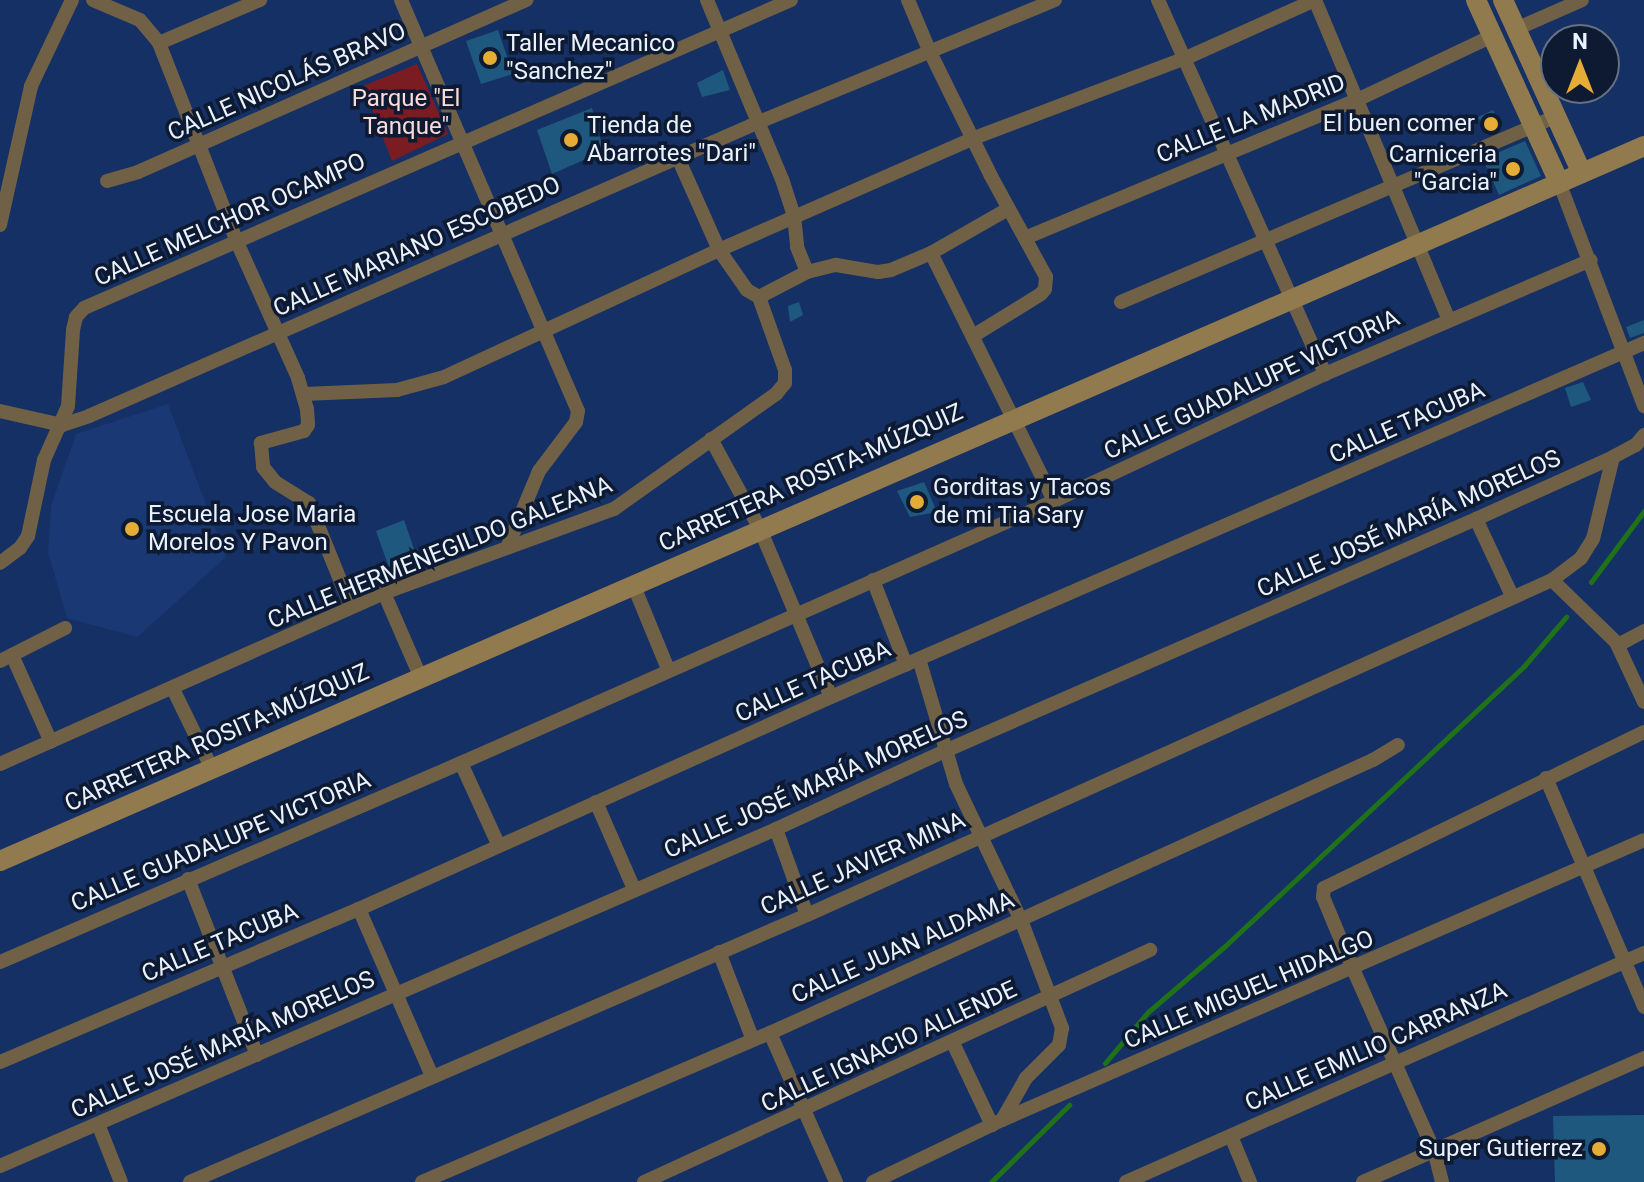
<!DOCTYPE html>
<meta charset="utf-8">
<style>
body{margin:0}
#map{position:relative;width:1644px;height:1182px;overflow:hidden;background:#153064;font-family:Roboto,sans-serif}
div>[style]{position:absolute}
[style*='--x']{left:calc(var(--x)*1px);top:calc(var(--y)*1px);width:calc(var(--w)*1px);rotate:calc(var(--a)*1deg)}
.built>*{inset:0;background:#1a3974}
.green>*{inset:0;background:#7b1c23}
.stream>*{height:5px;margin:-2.5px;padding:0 2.5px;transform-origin:2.5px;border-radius:2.5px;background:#207219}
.building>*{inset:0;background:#1e587f}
.street>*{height:14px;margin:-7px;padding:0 7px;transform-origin:7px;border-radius:7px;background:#706146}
.secondary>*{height:20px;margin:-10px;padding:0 10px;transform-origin:10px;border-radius:10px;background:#927a4f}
.dots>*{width:22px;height:22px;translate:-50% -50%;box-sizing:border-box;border:4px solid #0d1a31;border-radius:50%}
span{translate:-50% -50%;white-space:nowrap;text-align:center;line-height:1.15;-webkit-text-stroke:7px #0d1a31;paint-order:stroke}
.poi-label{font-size:24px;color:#eaf2ff}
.left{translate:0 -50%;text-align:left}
.right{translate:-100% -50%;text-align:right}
.street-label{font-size:24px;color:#eaf2ff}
.park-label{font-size:24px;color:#fbdbd9}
.north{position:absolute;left:1540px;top:24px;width:80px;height:80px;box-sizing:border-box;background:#0d1a31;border:2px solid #657083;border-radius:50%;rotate:0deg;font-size:22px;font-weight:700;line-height:32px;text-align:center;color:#eaf2ff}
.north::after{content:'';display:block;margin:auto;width:28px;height:36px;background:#e5ad35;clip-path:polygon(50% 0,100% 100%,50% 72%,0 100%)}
</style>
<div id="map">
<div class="built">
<div style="clip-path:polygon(168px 404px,226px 557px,137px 637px,67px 618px,48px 552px,51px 506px,76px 434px)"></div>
</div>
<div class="green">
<div style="clip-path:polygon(417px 64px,448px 134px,392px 161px,363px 86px)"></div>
</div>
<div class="stream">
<div style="--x:1591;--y:582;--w:89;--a:-53.3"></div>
<div style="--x:1105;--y:1063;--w:67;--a:-49.9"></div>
<div style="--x:1148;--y:1012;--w:101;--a:-40.6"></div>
<div style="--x:1225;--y:946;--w:410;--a:-43.1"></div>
<div style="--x:1524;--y:666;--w:65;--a:-49.4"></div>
<div style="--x:991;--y:1182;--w:110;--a:-44.6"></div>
</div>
<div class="building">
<div style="clip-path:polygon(498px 30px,513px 74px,481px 84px,466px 41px)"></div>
<div style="clip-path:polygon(723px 70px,730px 90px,702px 97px,697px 83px)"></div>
<div style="clip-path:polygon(592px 108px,604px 151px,552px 174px,537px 130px)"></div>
<div style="clip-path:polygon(1493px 110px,1502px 128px,1487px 135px,1478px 117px)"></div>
<div style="clip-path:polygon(1525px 141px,1541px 176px,1499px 195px,1483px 159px)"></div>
<div style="clip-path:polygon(799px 302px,803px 315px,790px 322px,788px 306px)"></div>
<div style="clip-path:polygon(1644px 320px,1644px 333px,1630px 338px,1626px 327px)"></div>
<div style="clip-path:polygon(1583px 382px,1591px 400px,1571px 407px,1565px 388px)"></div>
<div style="clip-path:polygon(924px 482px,937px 512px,910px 517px,897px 491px)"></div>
<div style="clip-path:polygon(404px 520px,421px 569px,393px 579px,376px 531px)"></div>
<div style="clip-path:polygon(1644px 1115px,1644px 1182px,1555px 1182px,1553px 1116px)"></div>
</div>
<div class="street">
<div style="--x:93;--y:0;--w:51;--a:23.1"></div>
<div style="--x:140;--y:20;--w:30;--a:50"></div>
<div style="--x:159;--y:43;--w:214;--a:68.6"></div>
<div style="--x:237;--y:242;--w:149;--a:65.8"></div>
<div style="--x:298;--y:378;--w:32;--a:74"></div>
<div style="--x:307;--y:409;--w:16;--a:86"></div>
<div style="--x:308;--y:425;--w:7;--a:124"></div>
<div style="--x:304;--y:431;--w:45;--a:164.4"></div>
<div style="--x:261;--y:443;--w:24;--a:85"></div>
<div style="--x:263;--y:467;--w:19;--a:51"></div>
<div style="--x:275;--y:482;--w:40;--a:32"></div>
<div style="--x:309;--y:503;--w:112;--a:68"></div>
<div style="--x:401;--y:0;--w:447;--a:66.7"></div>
<div style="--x:578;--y:411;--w:11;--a:100"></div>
<div style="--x:576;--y:422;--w:61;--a:127.1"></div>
<div style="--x:539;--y:471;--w:83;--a:112.6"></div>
<div style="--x:707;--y:0;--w:194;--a:67.3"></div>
<div style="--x:782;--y:179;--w:39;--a:72"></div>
<div style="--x:794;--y:216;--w:31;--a:84"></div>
<div style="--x:797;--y:247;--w:27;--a:68"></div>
<div style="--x:807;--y:272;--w:54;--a:152.5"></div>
<div style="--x:908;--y:0;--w:54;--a:67.2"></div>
<div style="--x:929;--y:50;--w:140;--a:63.8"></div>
<div style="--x:991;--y:176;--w:115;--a:61.4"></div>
<div style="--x:1046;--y:277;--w:12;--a:95"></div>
<div style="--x:1045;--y:289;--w:6;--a:129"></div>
<div style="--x:1041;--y:294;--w:80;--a:148.3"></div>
<div style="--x:1158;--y:0;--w:410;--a:65.9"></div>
<div style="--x:1315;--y:0;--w:347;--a:67.3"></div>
<div style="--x:1516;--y:29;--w:72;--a:-23.7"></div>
<div style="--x:159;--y:43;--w:110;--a:-23.1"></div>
<div style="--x:107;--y:181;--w:32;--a:-16"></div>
<div style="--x:138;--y:172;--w:425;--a:-23.9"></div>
<div style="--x:1559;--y:182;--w:240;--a:69.2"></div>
<div style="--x:0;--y:225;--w:142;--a:-77.4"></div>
<div style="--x:31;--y:86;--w:95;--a:-64.5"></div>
<div style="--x:1025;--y:238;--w:362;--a:-22.6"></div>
<div style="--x:1359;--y:99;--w:147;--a:-25.3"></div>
<div style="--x:931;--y:253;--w:277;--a:63.6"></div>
<div style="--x:807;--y:272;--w:30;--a:-14"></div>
<div style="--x:836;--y:265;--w:43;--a:9.5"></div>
<div style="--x:878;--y:272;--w:13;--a:-9"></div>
<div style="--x:891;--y:270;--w:43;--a:-23"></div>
<div style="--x:931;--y:253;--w:89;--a:-29.7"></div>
<div style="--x:1121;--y:302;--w:471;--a:-23.1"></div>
<div style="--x:304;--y:394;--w:93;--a:-2.5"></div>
<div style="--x:397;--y:390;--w:49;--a:-15.5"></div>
<div style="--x:444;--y:377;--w:303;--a:-24.8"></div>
<div style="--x:719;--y:250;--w:279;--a:-23.7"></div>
<div style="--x:974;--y:138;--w:227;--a:-20.7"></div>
<div style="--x:1186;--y:58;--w:141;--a:-24.2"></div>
<div style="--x:0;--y:411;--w:64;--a:12.7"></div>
<div style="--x:62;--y:425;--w:28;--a:-18"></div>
<div style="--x:89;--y:416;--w:732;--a:-23.69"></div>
<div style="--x:759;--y:122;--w:320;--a:-22.4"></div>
<div style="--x:711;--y:439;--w:102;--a:61.4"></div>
<div style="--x:760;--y:529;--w:182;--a:67.1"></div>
<div style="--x:1476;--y:519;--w:85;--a:64.9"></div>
<div style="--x:0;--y:563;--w:25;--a:-37"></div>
<div style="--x:20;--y:548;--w:14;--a:-56"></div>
<div style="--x:28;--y:536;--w:78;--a:-78.1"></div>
<div style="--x:44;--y:460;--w:59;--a:-66"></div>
<div style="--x:68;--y:406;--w:76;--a:-86.2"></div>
<div style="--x:73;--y:330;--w:13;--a:-77"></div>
<div style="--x:76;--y:317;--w:12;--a:-48"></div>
<div style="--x:84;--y:308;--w:771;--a:-23.54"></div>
<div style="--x:873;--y:580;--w:91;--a:68.8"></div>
<div style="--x:1552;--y:580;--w:89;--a:44.1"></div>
<div style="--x:1616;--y:642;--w:66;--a:65"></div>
<div style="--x:633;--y:584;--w:92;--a:67.6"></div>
<div style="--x:384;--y:593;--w:93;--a:66.5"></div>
<div style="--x:1618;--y:645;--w:30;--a:-28"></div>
<div style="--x:12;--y:655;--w:95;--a:65.9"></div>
<div style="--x:919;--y:659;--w:130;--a:73.5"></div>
<div style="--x:956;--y:784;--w:151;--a:64.5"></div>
<div style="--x:1021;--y:920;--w:116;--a:69.2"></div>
<div style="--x:1062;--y:1028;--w:17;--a:100"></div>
<div style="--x:1059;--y:1045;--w:47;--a:135"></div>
<div style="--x:1026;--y:1078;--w:48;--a:119.7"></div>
<div style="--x:0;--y:661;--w:73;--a:-26.9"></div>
<div style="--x:173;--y:689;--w:89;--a:64"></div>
<div style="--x:461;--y:763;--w:91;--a:65.4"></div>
<div style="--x:0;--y:764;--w:420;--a:-24"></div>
<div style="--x:384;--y:593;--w:245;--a:-20.1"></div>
<div style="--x:614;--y:509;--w:199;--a:-35.4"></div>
<div style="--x:776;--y:394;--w:14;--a:-51"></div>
<div style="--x:785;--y:383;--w:13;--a:-90"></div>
<div style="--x:785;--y:370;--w:77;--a:-109.6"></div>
<div style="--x:759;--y:297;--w:14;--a:-150"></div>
<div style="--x:747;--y:290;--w:49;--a:-125"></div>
<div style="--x:719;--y:250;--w:101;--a:-114"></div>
<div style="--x:1546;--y:778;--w:249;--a:66.8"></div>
<div style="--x:596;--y:802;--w:95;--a:66.4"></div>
<div style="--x:776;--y:829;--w:91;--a:70.2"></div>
<div style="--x:188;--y:879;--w:189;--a:68.6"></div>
<div style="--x:359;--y:909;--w:182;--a:66.4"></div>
<div style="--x:719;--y:952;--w:94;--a:68.9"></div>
<div style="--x:0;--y:962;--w:502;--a:-23.35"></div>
<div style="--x:461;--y:763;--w:648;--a:-23.84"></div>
<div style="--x:1054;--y:501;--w:299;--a:-25.1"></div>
<div style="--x:1325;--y:374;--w:289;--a:-23.2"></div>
<div style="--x:770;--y:1033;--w:163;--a:66.1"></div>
<div style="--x:953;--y:1043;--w:91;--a:64.6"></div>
<div style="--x:0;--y:1062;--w:390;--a:-23.1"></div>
<div style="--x:359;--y:909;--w:517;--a:-24.19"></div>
<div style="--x:831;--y:697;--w:887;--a:-23.53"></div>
<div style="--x:98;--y:1124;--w:62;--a:68.4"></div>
<div style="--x:1231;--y:1136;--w:50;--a:67.6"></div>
<div style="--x:0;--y:1166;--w:846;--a:-23.47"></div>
<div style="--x:776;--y:829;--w:186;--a:-24.8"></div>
<div style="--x:945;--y:751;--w:579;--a:-23.6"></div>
<div style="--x:1476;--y:519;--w:150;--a:-24.3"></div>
<div style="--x:1613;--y:457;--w:26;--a:-28"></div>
<div style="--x:1636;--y:445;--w:13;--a:-51"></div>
<div style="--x:190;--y:1182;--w:672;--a:-23.4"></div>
<div style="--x:807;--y:915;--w:817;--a:-24.21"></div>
<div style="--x:1552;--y:580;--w:36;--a:-37"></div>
<div style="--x:1581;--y:558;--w:22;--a:-58"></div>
<div style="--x:1593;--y:539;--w:84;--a:-76.3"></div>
<div style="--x:422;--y:1182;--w:379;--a:-23.2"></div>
<div style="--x:770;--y:1033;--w:662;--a:-24.36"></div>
<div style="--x:1373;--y:760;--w:29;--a:-31"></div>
<div style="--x:644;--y:1182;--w:557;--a:-24.63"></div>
<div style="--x:873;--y:1182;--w:143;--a:-25.7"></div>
<div style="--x:1002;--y:1120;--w:700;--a:-23.56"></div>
<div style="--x:1126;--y:1182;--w:566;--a:-23.85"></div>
<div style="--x:1363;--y:1182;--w:307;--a:-23.8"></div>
<div style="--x:1442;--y:1182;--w:30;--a:-104"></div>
<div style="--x:1435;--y:1153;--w:201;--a:-114"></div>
<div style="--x:1353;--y:969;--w:78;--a:-112.6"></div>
<div style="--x:1323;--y:897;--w:9;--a:-84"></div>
<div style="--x:1324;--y:888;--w:356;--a:-26"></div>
</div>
<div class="secondary">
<div style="--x:1476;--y:0;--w:200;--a:65.5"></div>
<div style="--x:1503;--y:0;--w:190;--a:65.5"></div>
<div style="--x:0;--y:861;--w:1793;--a:-23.5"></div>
</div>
<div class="dots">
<div style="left:490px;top:58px;background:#e5ad35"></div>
<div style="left:1491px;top:124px;background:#e5ad35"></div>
<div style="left:571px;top:140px;background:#e5ad35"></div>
<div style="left:1513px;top:169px;background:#e5ad35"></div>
<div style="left:917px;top:502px;background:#e5ad35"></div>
<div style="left:132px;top:529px;background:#e5ad35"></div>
<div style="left:1599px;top:1149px;background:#e5ad35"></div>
</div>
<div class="poi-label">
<span class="left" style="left:506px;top:58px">Taller Mecanico<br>"Sanchez"</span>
<span class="right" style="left:1475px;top:124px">El buen comer</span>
<span class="left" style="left:587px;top:140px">Tienda de<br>Abarrotes "Dari"</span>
<span class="right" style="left:1497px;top:169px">Carniceria<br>"Garcia"</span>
<span class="left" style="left:933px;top:502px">Gorditas y Tacos<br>de mi Tia Sary</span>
<span class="left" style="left:148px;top:529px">Escuela Jose Maria<br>Morelos Y Pavon</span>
<span class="right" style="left:1583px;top:1149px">Super Gutierrez</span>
</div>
<div class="street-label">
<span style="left:287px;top:82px;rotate:-24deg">CALLE NICOLÁS BRAVO</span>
<span style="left:1251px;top:119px;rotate:-22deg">CALLE LA MADRID</span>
<span style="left:230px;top:220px;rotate:-24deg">CALLE MELCHOR OCAMPO</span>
<span style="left:417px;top:247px;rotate:-24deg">CALLE MARIANO ESCOBEDO</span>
<span style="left:1252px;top:385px;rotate:-25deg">CALLE GUADALUPE VICTORIA</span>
<span style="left:1407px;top:423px;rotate:-24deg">CALLE TACUBA</span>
<span style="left:811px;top:478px;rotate:-24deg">CARRETERA ROSITA-MÚZQUIZ</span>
<span style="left:1409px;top:524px;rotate:-24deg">CALLE JOSÉ MARÍA MORELOS</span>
<span style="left:440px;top:553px;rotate:-22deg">CALLE HERMENEGILDO GALEANA</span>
<span style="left:813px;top:682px;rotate:-24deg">CALLE TACUBA</span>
<span style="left:217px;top:738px;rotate:-24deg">CARRETERA ROSITA-MÚZQUIZ</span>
<span style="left:816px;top:785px;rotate:-24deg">CALLE JOSÉ MARÍA MORELOS</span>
<span style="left:221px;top:842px;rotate:-23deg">CALLE GUADALUPE VICTORIA</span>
<span style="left:863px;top:864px;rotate:-24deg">CALLE JAVIER MINA</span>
<span style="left:220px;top:943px;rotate:-23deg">CALLE TACUBA</span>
<span style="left:903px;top:948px;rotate:-24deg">CALLE JUAN ALDAMA</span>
<span style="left:1249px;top:990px;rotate:-23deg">CALLE MIGUEL HIDALGO</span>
<span style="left:223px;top:1045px;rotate:-24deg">CALLE JOSÉ MARÍA MORELOS</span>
<span style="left:889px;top:1047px;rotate:-25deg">CALLE IGNACIO ALLENDE</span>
<span style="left:1376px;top:1047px;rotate:-24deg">CALLE EMILIO CARRANZA</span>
</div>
<div class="park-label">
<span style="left:406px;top:113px">Parque "El<br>Tanque"</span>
</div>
<div class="north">N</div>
</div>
